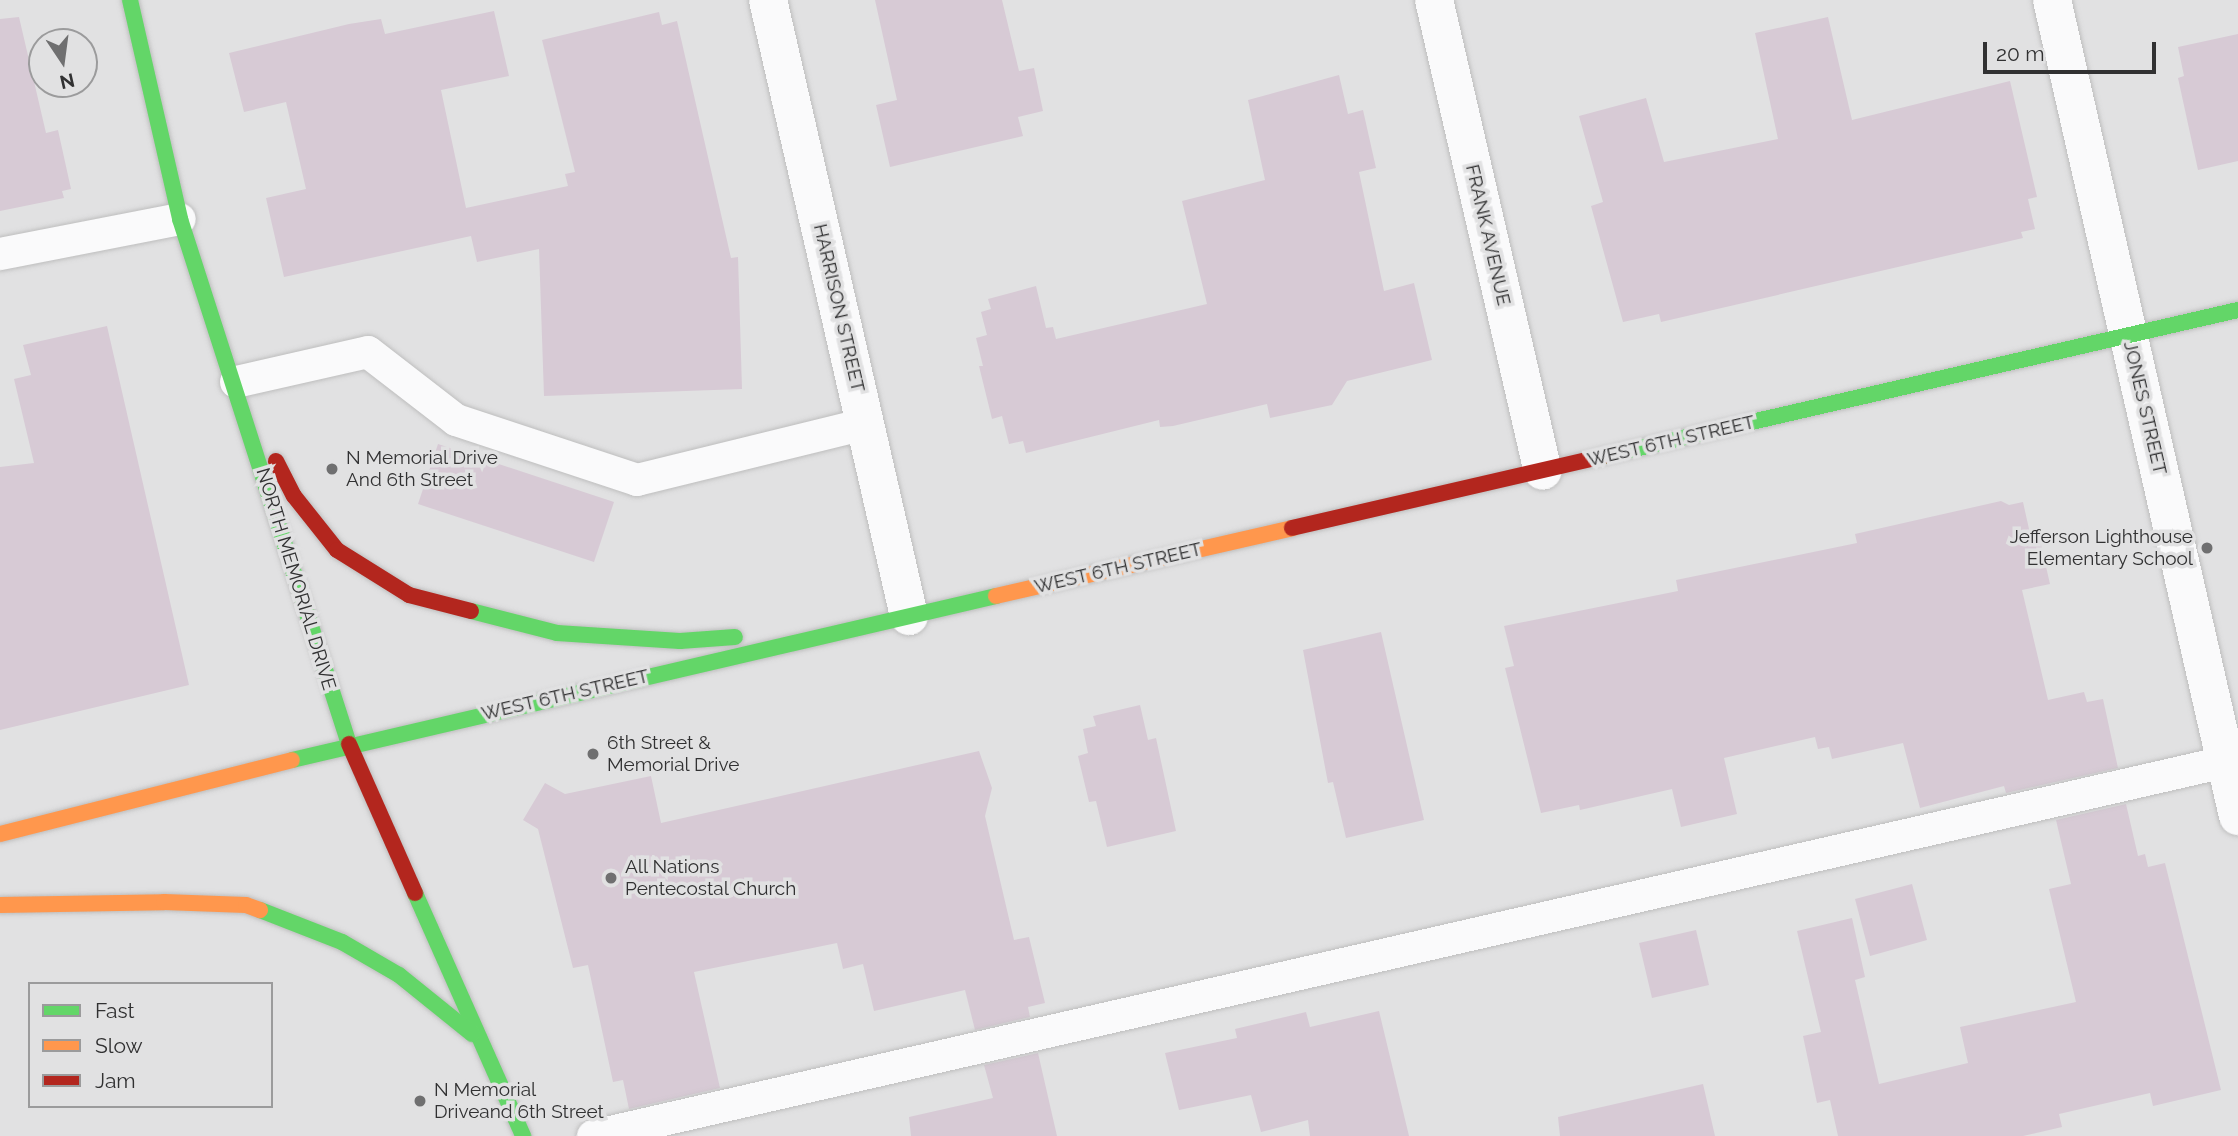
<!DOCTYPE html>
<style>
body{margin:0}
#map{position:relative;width:2238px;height:1136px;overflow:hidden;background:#e1e1e2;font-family:Raleway,sans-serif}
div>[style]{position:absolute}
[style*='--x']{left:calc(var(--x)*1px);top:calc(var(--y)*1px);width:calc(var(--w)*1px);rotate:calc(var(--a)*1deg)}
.building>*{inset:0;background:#d7cad5}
.roads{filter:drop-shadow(0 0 2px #bebebe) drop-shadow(0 0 2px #bebebe)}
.lane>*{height:32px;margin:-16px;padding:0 16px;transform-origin:16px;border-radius:16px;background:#fafafb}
.street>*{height:38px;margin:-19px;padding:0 19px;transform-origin:19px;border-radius:19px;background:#fafafb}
.fast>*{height:16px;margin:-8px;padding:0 8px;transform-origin:8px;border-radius:8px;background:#63d668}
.slow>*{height:16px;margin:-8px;padding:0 8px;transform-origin:8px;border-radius:8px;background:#ff974d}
.jam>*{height:16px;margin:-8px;padding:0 8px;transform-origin:8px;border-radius:8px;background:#b3261e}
.dots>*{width:19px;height:19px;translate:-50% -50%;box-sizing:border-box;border:4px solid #e1e1e2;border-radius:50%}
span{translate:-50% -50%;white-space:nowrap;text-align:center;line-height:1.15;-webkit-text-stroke:7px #e1e1e2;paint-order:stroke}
.street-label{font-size:19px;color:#313132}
.poi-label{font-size:19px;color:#313132}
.left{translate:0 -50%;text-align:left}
.right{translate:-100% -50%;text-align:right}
.legend{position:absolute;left:28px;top:982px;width:245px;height:126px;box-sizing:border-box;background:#e1e1e2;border:2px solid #9b9b9c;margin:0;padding:9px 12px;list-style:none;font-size:21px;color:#313132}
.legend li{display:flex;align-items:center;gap:14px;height:35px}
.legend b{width:35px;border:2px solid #9b9b9c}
.north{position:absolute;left:28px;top:28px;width:70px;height:70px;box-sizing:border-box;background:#e1e1e2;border:2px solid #9b9b9c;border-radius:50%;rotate:167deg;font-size:19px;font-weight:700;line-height:28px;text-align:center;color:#313132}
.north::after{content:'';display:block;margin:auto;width:24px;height:32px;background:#6f6f70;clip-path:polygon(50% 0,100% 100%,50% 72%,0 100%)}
.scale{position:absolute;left:1983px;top:42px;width:173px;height:32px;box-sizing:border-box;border:4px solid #313132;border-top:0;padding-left:9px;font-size:21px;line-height:24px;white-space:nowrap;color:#313132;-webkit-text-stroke:5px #e1e1e2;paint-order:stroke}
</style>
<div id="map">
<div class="building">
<div style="clip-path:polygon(875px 0,1002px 0,1019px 71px,1034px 68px,1043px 111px,1018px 117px,1023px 136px,890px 167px,876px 105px,897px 100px)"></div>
<div style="clip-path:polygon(494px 11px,509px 76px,441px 90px,466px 208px,568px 186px,565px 174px,575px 172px,542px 40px,659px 12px,662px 25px,677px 21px,731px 258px,738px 257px,742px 389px,544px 396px,539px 249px,477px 262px,471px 236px,284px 277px,266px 198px,306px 189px,286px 102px,244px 112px,229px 53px,349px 24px,381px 19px,385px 34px)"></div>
<div style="clip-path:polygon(19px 17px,46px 133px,58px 130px,71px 189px,62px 191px,64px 198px,0 211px,0 19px)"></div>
<div style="clip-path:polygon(1828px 17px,1852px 120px,2010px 81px,2037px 197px,2028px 199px,2035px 229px,2021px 232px,2023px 238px,1661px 322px,1659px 314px,1623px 322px,1591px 206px,1603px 202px,1579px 116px,1646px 98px,1664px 162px,1778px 139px,1755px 33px)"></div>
<div style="clip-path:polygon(2238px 34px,2238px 161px,2198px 170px,2178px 78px,2184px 76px,2178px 47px)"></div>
<div style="clip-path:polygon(1339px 75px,1348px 114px,1363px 110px,1376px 168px,1359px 172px,1384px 291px,1414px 283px,1432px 360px,1347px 381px,1332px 405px,1270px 418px,1267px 404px,1173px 426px,1160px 427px,1159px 420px,1026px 453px,1023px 441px,1009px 444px,1002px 416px,992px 419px,979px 366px,983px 366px,976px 338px,987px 335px,981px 312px,991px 309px,988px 299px,1036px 286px,1046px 328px,1053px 327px,1056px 339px,1207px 304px,1182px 201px,1265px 180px,1248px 100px)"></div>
<div style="clip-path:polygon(107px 326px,189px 685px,0 730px,0 467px,34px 463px,14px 379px,31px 375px,23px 345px)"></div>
<div style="clip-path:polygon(438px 444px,614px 502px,594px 562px,418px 504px)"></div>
<div style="clip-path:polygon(2001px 501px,2009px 505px,2023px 502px,2031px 538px,2039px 536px,2050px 584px,2022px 590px,2048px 700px,2084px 692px,2087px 702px,2103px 699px,2118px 768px,2006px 793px,2004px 786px,1920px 808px,1903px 743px,1832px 759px,1829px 747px,1818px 749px,1815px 737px,1724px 758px,1737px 814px,1681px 827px,1672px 789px,1580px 810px,1579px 805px,1541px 813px,1505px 668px,1514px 666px,1504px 626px,1678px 591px,1676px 580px,1857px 543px,1855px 534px)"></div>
<div style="clip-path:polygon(1381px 632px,1424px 820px,1346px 838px,1333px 782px,1328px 783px,1303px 650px)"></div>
<div style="clip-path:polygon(1140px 705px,1148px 740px,1156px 738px,1176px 831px,1107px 847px,1096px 801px,1089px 802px,1078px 756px,1088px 753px,1083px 729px,1096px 726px,1093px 716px)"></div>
<div style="clip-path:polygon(979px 751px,992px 788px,985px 816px,1014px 940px,1029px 937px,1045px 1003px,1028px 1007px,1030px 1017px,975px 1030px,965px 990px,874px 1011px,863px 964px,843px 969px,837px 943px,694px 972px,720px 1088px,629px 1109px,623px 1080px,613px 1082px,588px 965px,573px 968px,538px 829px,523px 820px,545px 783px,565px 794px,651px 776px,661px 823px)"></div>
<div style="clip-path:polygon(2126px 804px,2138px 856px,2145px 854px,2148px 867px,2165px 863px,2221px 1090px,2153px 1106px,2150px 1093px,2059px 1114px,2062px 1127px,2023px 1136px,1838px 1136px,1830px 1100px,1817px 1103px,1803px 1036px,1821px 1032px,1797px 931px,1852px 918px,1865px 977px,1855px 980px,1879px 1084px,1968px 1063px,1960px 1027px,2076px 1002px,2049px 889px,2071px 884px,2056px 820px)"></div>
<div style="clip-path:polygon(1912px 884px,1927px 940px,1870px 956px,1855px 899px)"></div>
<div style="clip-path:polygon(1696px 930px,1709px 985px,1652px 998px,1639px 943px)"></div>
<div style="clip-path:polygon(1379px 1011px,1409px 1136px,1310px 1136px,1308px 1120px,1261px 1132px,1251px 1095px,1179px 1110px,1165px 1053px,1237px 1038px,1235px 1029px,1306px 1012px,1310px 1027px)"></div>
<div style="clip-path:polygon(1038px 1053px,1057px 1136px,911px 1136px,909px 1117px,993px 1098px,984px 1065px)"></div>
<div style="clip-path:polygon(1703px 1084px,1715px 1136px,1560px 1136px,1558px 1117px)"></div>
</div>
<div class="roads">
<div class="lane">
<div style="--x:0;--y:254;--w:183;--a:-11"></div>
<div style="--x:236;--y:382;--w:135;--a:-12.8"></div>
<div style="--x:368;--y:352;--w:111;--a:37.7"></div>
<div style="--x:456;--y:420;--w:191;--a:18.3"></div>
<div style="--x:637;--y:480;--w:235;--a:-13.8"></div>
<div style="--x:593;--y:1136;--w:1688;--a:-12.91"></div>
</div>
<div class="street">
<div style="--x:768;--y:0;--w:632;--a:77.11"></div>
<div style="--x:1434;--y:0;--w:483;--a:77"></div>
<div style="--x:2052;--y:0;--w:837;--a:77.16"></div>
</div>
<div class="fast">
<div style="--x:130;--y:0;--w:225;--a:77.1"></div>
<div style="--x:180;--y:219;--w:552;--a:72.16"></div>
<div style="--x:1604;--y:456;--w:651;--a:-12.97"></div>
<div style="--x:471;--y:611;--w:89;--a:14.3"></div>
<div style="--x:557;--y:633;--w:123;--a:3.7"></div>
<div style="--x:680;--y:641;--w:55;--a:-4.2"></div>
<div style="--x:292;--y:760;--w:723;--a:-13.11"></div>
<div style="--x:415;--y:893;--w:266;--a:66"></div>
<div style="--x:260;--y:910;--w:88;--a:21.3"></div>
<div style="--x:342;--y:942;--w:66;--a:30.1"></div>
<div style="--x:399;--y:975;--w:94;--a:38.9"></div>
</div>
<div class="slow">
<div style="--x:996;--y:596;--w:304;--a:-12.9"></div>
<div style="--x:0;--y:834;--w:301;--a:-14.2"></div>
<div style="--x:0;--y:905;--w:164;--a:-1"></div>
<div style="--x:164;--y:902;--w:82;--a:2.1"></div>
<div style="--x:246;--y:905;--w:15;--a:20"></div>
</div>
<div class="jam">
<div style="--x:276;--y:461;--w:39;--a:63"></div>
<div style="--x:294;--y:496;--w:69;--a:51.5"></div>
<div style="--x:337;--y:550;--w:85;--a:32"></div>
<div style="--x:409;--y:595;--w:64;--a:14.5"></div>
<div style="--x:1292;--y:528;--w:320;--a:-13"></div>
<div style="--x:349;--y:744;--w:163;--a:66.1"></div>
</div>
</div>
<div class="dots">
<div style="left:332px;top:469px;background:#6f6f70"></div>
<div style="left:2207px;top:548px;background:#6f6f70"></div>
<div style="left:593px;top:754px;background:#6f6f70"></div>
<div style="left:611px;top:878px;background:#6f6f70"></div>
<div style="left:420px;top:1101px;background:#6f6f70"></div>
</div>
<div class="street-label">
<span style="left:1488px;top:235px;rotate:77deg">FRANK AVENUE</span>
<span style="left:839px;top:308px;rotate:77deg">HARRISON STREET</span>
<span style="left:2145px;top:408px;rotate:77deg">JONES STREET</span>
<span style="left:1671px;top:441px;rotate:-13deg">WEST 6TH STREET</span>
<span style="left:1118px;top:568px;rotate:-13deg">WEST 6TH STREET</span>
<span style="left:296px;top:579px;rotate:73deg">NORTH MEMORIAL DRIVE</span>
<span style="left:565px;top:695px;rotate:-13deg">WEST 6TH STREET</span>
</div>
<div class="poi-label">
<span class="left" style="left:346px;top:469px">N Memorial Drive<br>And 6th Street</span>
<span class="right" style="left:2193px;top:548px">Jefferson Lighthouse<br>Elementary School</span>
<span class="left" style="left:607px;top:754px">6th Street &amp;<br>Memorial Drive</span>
<span class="left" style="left:625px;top:878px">All Nations<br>Pentecostal Church</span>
<span class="left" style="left:434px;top:1101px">N Memorial<br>Driveand 6th Street</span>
</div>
<ul class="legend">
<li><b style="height:9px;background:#63d668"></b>Fast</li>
<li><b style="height:9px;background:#ff974d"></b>Slow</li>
<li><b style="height:9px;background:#b3261e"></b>Jam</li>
</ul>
<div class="north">N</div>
<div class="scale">20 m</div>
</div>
